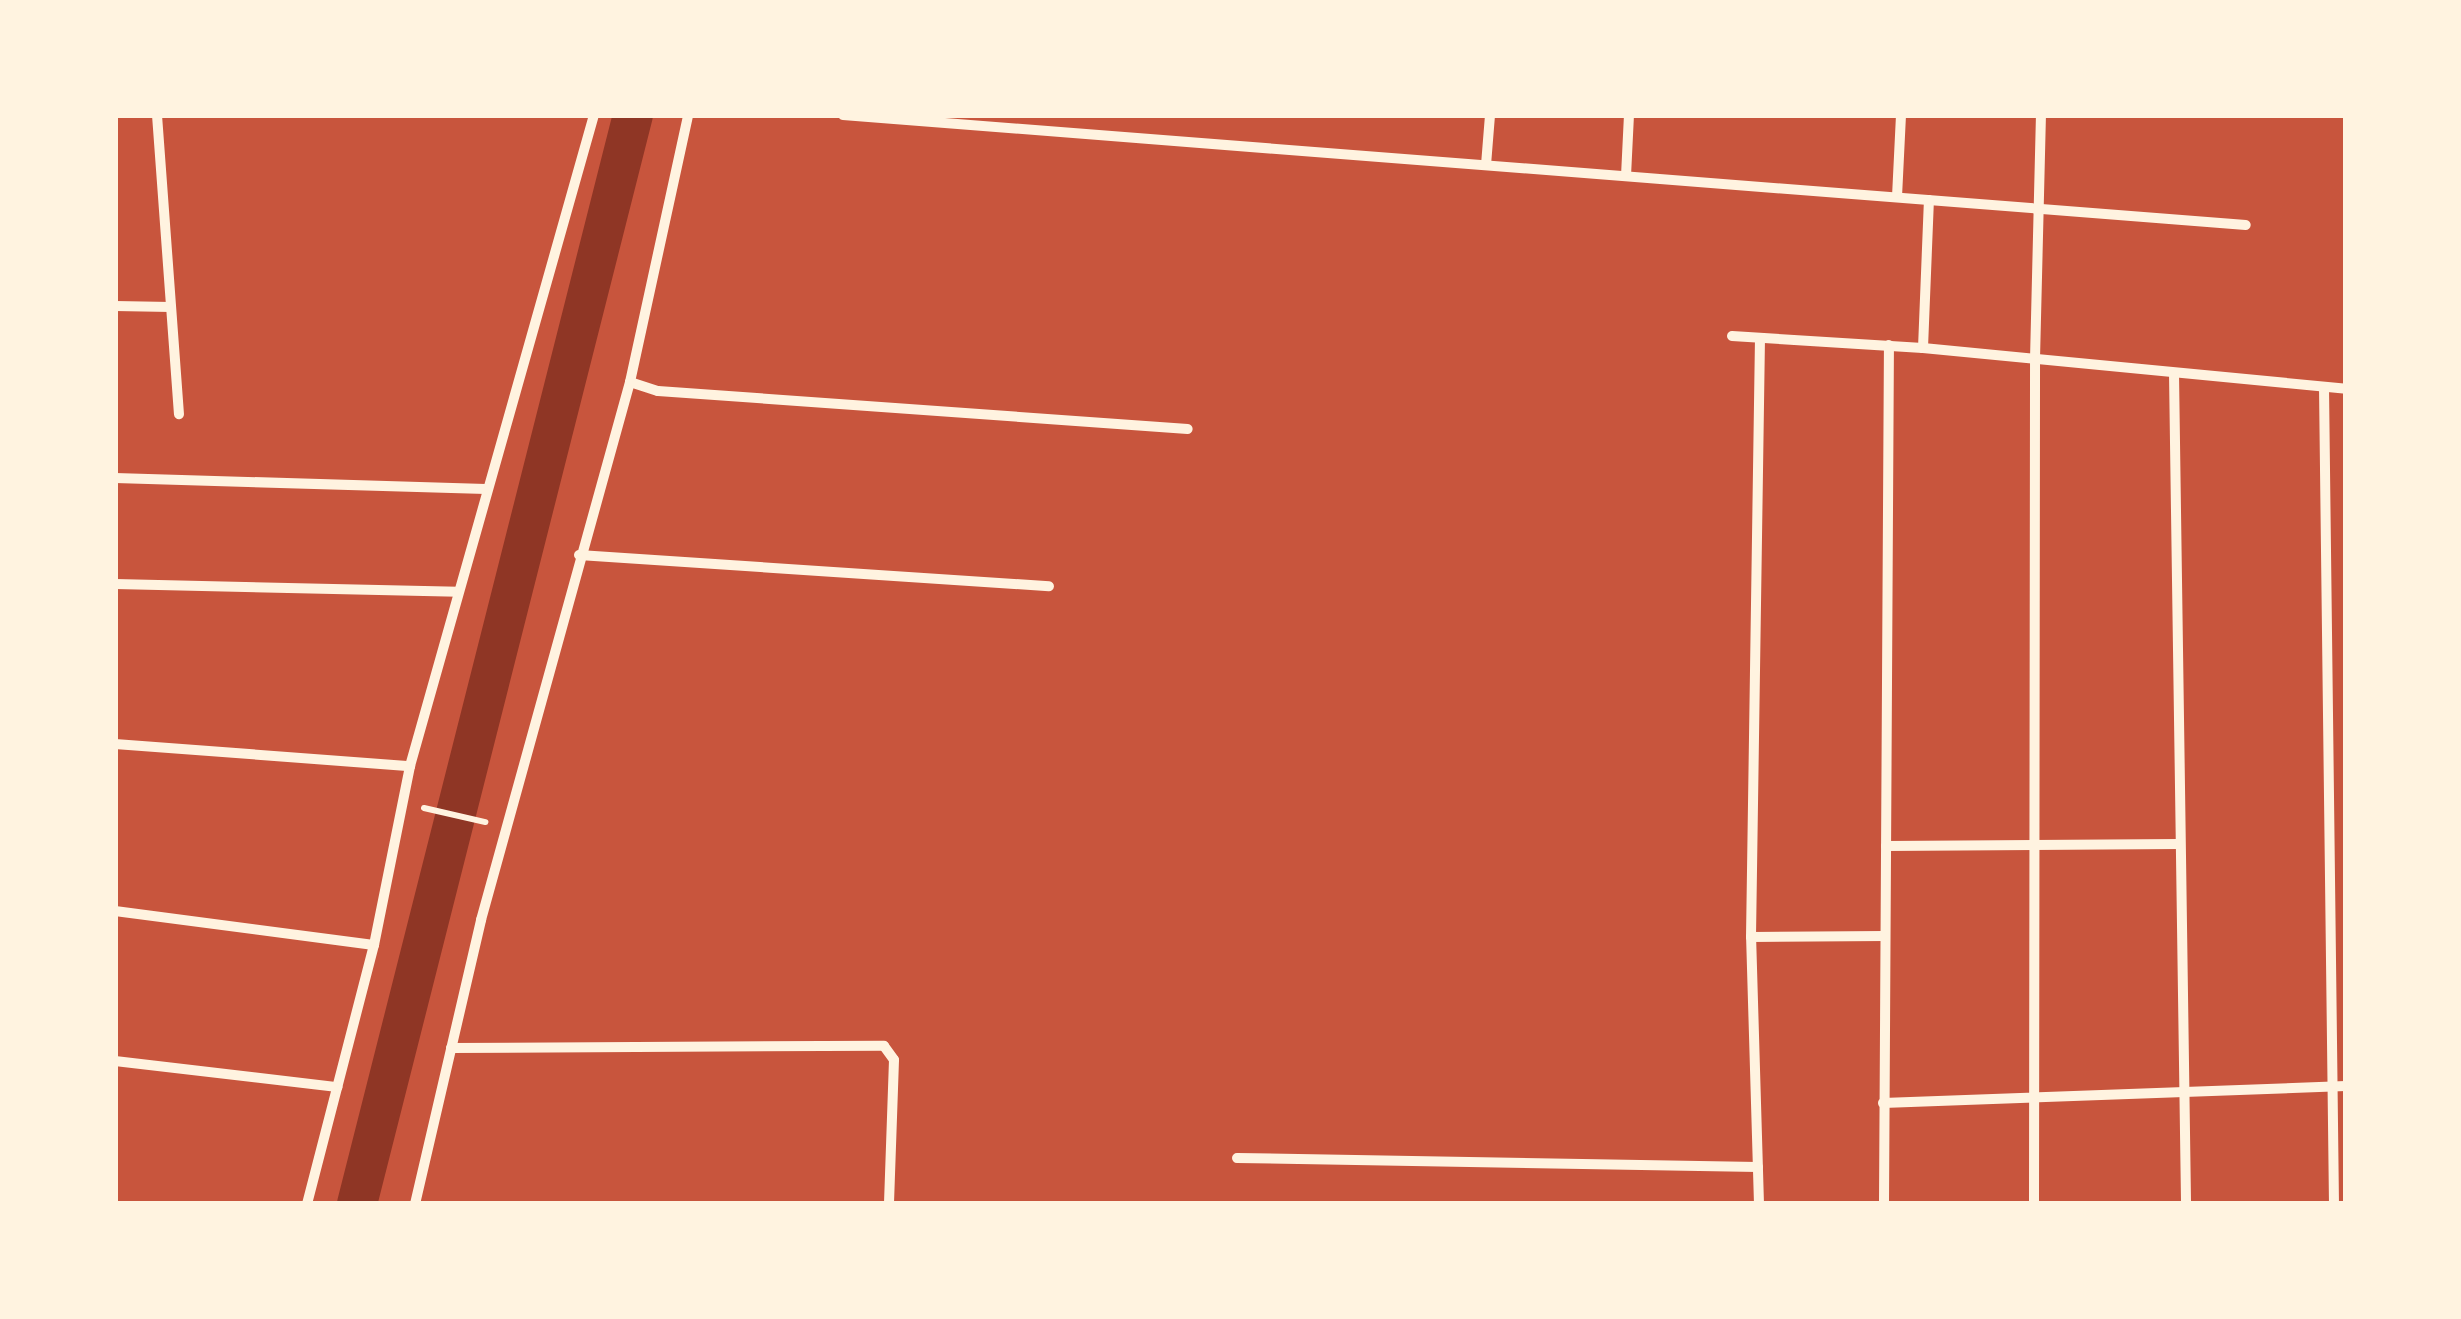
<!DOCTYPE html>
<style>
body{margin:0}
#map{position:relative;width:2461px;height:1319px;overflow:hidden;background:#c8553d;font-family:"Archivo Narrow",sans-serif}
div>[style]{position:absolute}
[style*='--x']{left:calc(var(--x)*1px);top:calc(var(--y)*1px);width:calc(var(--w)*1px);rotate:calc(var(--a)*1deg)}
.canal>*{height:40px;margin:-20px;padding:0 20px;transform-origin:20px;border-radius:20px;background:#8f3625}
.path>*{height:6px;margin:-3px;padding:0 3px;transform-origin:3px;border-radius:3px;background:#fff3e0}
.minor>*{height:10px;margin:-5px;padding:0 5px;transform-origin:5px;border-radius:5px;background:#fff3e0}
span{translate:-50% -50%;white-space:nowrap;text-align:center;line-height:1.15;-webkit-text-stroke:8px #fff3e0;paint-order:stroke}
.frame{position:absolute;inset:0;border:118px solid #fff3e0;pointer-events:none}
</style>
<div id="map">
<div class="canal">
<div style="--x:357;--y:1204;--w:1123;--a:-75.78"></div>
</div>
<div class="path">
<div style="--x:424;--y:808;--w:63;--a:12.9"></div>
</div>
<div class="minor">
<div style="--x:157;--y:115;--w:300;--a:85.8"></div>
<div style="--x:843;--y:115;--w:1407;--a:4.48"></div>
<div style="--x:1486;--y:165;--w:50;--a:-85.4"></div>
<div style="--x:1626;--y:176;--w:61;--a:-87.2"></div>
<div style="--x:1897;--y:197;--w:82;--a:-87.2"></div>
<div style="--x:115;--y:306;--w:56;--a:1"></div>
<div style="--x:1732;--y:336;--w:191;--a:3.6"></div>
<div style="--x:1923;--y:348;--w:425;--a:5.5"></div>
<div style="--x:1923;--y:348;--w:148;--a:-87.7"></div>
<div style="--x:2174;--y:373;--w:831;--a:89.17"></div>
<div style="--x:630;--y:382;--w:29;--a:18"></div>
<div style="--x:658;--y:391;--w:531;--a:4.1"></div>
<div style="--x:2324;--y:387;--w:817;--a:89.3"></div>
<div style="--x:115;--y:478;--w:371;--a:1.7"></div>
<div style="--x:579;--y:555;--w:471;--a:3.8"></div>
<div style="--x:115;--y:584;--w:343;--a:1.3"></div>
<div style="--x:115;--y:744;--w:296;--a:4.3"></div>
<div style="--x:1886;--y:846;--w:294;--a:-0.4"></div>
<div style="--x:115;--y:911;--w:261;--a:7.5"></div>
<div style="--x:1751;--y:937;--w:134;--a:-0.4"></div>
<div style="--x:451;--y:1048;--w:433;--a:-0.3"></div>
<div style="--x:884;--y:1046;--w:17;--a:54"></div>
<div style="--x:894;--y:1060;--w:144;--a:92"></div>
<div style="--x:115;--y:1061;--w:224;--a:6.7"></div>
<div style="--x:1883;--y:1103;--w:463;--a:-2.1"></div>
<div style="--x:1237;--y:1158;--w:521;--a:0.99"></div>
<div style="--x:307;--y:1204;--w:268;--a:-75.5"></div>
<div style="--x:374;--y:945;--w:183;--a:-78.6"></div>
<div style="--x:410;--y:766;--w:677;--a:-74.22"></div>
<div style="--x:415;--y:1204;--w:292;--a:-76.9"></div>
<div style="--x:481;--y:920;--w:558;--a:-74.52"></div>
<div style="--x:630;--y:382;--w:273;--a:-77.7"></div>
<div style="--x:1759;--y:1204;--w:267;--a:-91.7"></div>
<div style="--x:1751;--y:937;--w:599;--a:-89.14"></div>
<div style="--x:1884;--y:1204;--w:859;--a:-89.67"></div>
<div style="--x:2034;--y:1204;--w:845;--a:-89.93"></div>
<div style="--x:2035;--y:359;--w:244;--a:-88.6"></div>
</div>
<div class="frame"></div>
</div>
